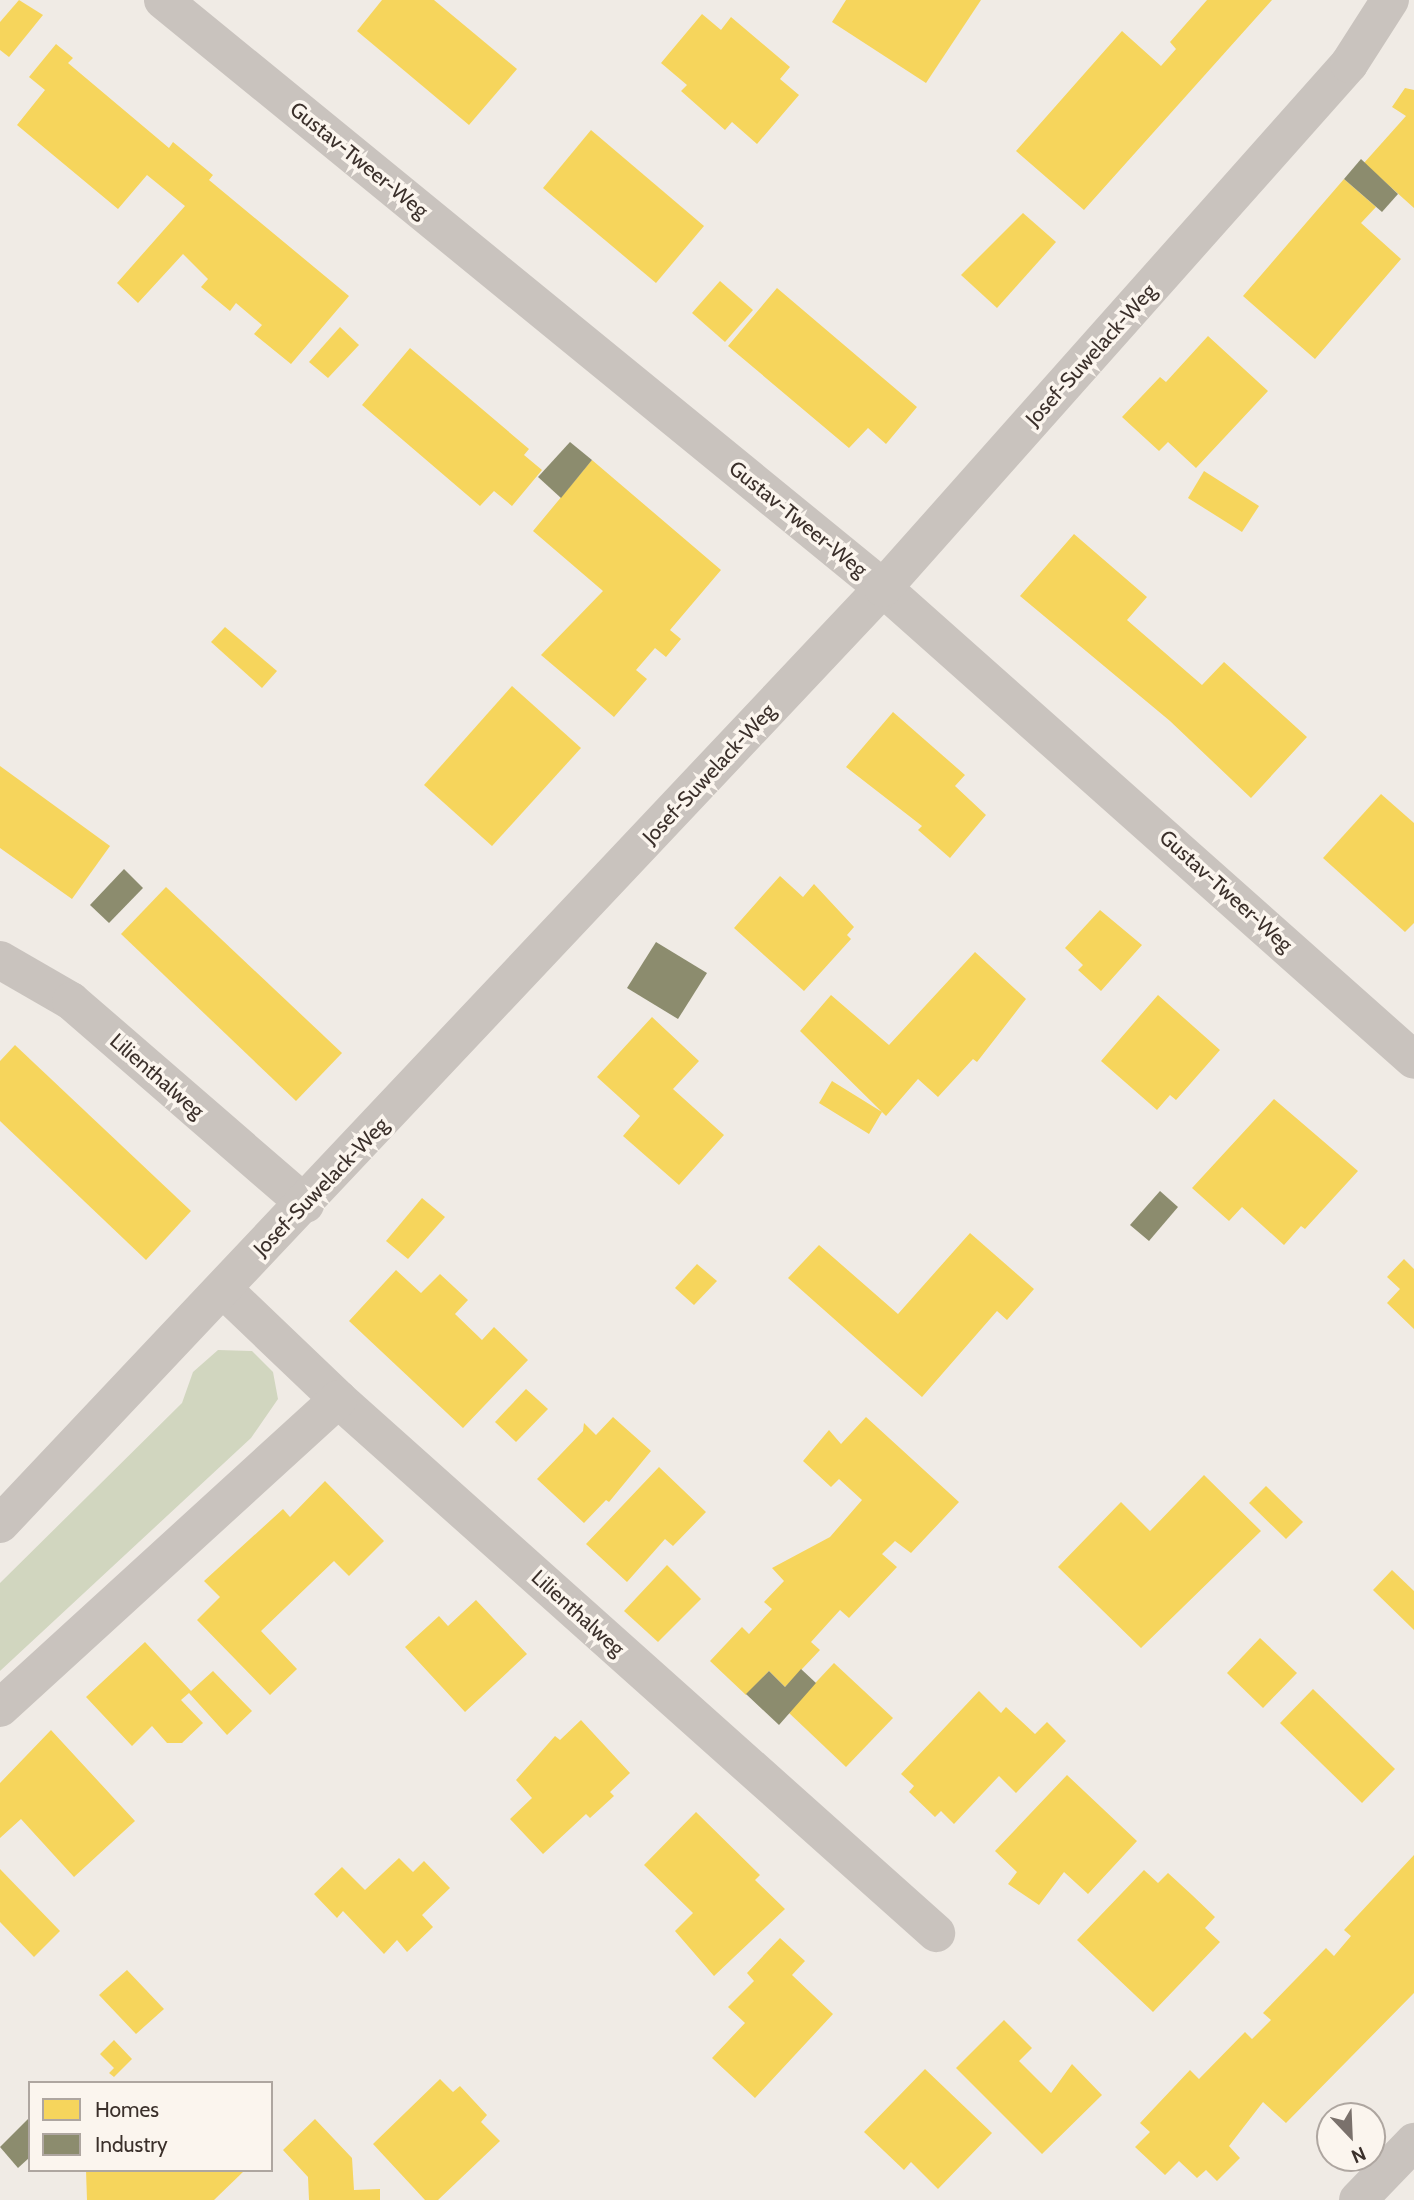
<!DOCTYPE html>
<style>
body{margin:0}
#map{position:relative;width:1414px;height:2200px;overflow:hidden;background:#f0ebe5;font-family:Cabin,sans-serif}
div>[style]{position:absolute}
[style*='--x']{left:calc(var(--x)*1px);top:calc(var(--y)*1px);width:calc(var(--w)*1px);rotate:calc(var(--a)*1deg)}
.green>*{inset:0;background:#d1d6bf}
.homes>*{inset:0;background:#f6d55c}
.industry>*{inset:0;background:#8c8c6e}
.minor>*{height:38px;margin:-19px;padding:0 19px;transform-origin:19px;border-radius:19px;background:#c9c3be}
span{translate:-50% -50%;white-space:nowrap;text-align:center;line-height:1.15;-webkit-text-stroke:7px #fbf5ee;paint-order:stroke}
.street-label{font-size:21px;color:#3b302b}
.legend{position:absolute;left:28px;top:2081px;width:245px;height:91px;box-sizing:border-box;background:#fbf5ee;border:2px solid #aea6a0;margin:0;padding:9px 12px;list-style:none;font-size:21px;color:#3b302b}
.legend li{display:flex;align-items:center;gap:14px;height:35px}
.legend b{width:35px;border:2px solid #aea6a0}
.north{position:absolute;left:1316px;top:2102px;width:70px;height:70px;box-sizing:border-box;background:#fbf5ee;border:2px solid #aea6a0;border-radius:50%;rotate:157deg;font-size:19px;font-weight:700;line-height:28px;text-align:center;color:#3b302b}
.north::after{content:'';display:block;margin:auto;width:24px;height:32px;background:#7a716c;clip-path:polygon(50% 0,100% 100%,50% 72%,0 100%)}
</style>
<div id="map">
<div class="green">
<div style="clip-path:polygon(218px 1350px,252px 1351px,273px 1372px,278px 1399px,251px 1438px,0 1671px,0 1583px,182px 1403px,193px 1372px)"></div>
</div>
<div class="homes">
<div style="clip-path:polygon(19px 0,43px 15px,9px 57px,0 50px,0 22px)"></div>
<div style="clip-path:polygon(382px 0,434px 0,517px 69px,469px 125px,357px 31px)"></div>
<div style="clip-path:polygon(846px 0,981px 0,926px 83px,832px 22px)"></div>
<div style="clip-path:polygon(1207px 0,1272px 0,1084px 210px,1016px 151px,1122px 31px,1161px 66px,1176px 49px,1170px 42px)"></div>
<div style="clip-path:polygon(702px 14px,721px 30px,731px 17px,790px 67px,780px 79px,799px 95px,757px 144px,732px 122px,725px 130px,681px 91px,687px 85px,661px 63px)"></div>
<div style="clip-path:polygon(56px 44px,73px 58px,68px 63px,169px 148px,173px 142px,213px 175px,209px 180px,349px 296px,291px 364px,254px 334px,262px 325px,236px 303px,230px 311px,201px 287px,208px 279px,183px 254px,138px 303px,117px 283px,185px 206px,147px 175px,118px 209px,17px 125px,45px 90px,29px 77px)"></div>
<div style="clip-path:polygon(1405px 88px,1414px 90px,1414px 208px,1364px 163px,1406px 116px,1392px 107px)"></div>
<div style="clip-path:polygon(591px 130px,704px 226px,656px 283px,543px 188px)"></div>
<div style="clip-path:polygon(1344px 179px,1376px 207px,1361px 223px,1401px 259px,1315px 359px,1243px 296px)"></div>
<div style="clip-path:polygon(1023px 213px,1056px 242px,997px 308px,961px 275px)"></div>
<div style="clip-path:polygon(720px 281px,753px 310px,725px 342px,692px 313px)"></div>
<div style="clip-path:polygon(777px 288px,917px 407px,886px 444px,868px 428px,849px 448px,728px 346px)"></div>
<div style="clip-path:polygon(340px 327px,359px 345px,328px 378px,309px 362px)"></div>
<div style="clip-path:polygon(1208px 336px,1268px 391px,1196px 468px,1168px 442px,1159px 451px,1122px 417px,1160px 377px,1166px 382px)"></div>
<div style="clip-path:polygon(410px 348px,529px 449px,524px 455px,542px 470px,512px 506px,494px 491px,480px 506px,362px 405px)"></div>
<div style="clip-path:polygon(592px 460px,721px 570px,670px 630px,681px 639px,666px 657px,655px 648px,636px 670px,647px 679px,614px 717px,541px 655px,603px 591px,533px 531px)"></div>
<div style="clip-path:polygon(1204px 471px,1259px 506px,1242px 532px,1188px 498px)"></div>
<div style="clip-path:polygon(1074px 534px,1147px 597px,1127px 620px,1202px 685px,1224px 662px,1307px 737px,1251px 798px,1170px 721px,1020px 596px)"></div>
<div style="clip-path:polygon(225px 627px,277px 671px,262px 688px,211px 642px)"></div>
<div style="clip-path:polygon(512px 686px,581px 748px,492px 846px,424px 785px)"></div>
<div style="clip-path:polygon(893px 712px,965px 775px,955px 786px,986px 815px,950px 858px,918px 830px,922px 826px,846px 767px)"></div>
<div style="clip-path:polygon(0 766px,110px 846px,72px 899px,0 848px)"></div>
<div style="clip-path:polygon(1381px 794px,1414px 823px,1414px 923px,1405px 932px,1323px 858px)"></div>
<div style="clip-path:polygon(780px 876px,803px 897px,814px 884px,854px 927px,847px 935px,851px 939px,804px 991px,734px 928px)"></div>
<div style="clip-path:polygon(166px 887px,342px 1053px,296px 1101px,121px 934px)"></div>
<div style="clip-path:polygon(1100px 910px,1142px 945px,1101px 991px,1078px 970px,1083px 965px,1065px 948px)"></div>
<div style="clip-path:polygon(975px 952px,1026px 999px,977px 1062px,973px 1059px,938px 1097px,918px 1079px,886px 1116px,882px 1112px,869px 1134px,819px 1103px,832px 1081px,882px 1112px,800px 1031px,831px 995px,889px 1045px)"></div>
<div style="clip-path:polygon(1158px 995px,1220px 1050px,1176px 1100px,1170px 1095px,1157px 1110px,1101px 1061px)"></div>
<div style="clip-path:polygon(652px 1017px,699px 1061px,673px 1089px,724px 1135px,679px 1185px,623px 1136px,640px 1116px,597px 1077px)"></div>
<div style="clip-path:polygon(15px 1045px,191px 1211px,146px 1260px,0 1121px,0 1061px)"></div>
<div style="clip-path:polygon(1274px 1099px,1358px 1171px,1305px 1229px,1301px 1226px,1284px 1245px,1242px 1207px,1229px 1221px,1192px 1188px)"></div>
<div style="clip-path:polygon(422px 1198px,445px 1217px,408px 1259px,386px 1241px)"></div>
<div style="clip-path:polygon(970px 1233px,1034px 1289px,1007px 1320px,997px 1311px,922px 1397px,788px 1278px,819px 1245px,898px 1314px)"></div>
<div style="clip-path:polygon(1404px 1259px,1414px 1269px,1414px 1329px,1387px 1303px,1400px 1289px,1387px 1277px)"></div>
<div style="clip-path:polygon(697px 1264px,717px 1281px,694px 1305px,675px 1288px)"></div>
<div style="clip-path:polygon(396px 1270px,421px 1293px,440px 1274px,468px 1300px,455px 1314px,482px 1340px,494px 1327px,528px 1360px,463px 1428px,349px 1321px)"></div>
<div style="clip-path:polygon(526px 1389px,548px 1409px,516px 1442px,495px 1422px)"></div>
<div style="clip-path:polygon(613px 1417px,651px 1451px,609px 1502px,606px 1500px,584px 1523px,537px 1479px,583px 1431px,584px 1423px,596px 1435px)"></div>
<div style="clip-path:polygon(866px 1417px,959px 1502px,911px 1553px,895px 1541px,882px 1554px,897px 1567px,849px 1618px,840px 1610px,811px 1642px,820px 1650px,785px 1687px,769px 1671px,746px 1695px,710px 1661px,742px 1627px,749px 1634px,772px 1609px,764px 1602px,784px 1581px,772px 1568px,830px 1537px,862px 1500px,839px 1479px,831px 1487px,803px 1461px,829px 1430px,841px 1444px)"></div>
<div style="clip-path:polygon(659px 1467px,706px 1512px,673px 1546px,665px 1539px,627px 1582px,586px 1544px)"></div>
<div style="clip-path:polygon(1204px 1475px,1261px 1531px,1141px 1648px,1058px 1567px,1121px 1502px,1150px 1531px)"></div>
<div style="clip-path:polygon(325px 1481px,384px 1541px,349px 1576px,334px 1561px,261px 1631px,297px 1669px,270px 1695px,197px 1620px,220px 1597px,204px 1581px,283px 1509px,290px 1517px)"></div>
<div style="clip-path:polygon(1266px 1486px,1303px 1522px,1286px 1539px,1249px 1503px)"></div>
<div style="clip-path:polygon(667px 1565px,701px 1599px,658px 1642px,624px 1611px)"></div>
<div style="clip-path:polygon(1392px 1570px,1414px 1591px,1414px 1630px,1373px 1590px)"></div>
<div style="clip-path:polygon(476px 1600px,527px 1654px,465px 1712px,405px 1647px,439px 1616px,448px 1626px)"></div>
<div style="clip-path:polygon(1260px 1638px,1297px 1673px,1263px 1708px,1227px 1673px)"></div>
<div style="clip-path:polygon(145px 1642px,191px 1691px,213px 1671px,252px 1711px,227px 1735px,189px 1693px,181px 1700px,203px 1723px,182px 1743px,167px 1743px,152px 1726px,132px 1746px,86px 1697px)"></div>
<div style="clip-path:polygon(834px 1663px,893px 1718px,846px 1767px,788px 1712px)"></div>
<div style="clip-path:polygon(1313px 1689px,1395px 1769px,1362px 1803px,1280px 1723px)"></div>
<div style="clip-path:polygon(979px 1691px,1001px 1713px,1006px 1707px,1035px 1734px,1047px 1722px,1066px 1741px,1016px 1793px,999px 1776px,954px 1824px,941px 1811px,935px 1817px,909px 1792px,914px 1786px,901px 1774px)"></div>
<div style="clip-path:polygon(581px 1720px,630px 1773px,610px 1792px,614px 1796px,590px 1818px,586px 1814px,543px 1854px,510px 1819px,532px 1798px,516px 1780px,555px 1736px,560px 1740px)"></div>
<div style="clip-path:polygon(51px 1730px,135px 1821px,74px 1877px,21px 1819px,0 1838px,0 1783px)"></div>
<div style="clip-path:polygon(1067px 1775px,1137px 1841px,1088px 1894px,1064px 1872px,1039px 1905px,1008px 1884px,1017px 1872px,995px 1851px)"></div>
<div style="clip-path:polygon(696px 1812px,760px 1875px,755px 1880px,785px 1909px,714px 1976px,675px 1931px,693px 1913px,644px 1865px)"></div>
<div style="clip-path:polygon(1414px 1855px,1414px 1993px,1286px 2123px,1263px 2102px,1229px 2146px,1240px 2158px,1217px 2181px,1206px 2170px,1197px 2178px,1179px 2161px,1165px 2175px,1135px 2147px,1150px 2132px,1140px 2123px,1190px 2070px,1199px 2079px,1245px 2032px,1252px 2039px,1271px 2020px,1263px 2013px,1326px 1948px,1334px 1956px,1351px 1936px,1344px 1930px)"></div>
<div style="clip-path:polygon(399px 1858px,413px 1872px,424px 1861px,450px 1888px,422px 1915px,433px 1927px,407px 1952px,397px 1940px,384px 1954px,343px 1911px,337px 1918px,314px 1894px,342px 1867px,365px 1890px)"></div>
<div style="clip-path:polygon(0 1869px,60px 1931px,34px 1957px,0 1922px)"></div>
<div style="clip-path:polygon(1144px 1870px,1158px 1883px,1168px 1873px,1192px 1895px,1215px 1917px,1205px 1928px,1220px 1942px,1153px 2012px,1077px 1940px)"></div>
<div style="clip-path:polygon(780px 1938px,805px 1961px,792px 1975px,833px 2014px,755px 2098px,712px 2058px,745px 2023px,728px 2007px,754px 1981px,747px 1973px)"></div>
<div style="clip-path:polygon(127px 1970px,164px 2009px,136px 2034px,99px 1995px)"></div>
<div style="clip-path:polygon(1004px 2020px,1032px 2048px,1019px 2061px,1051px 2093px,1072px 2064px,1102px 2095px,1042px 2154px,956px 2068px)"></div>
<div style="clip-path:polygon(114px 2040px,132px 2059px,114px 2077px,109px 2073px,114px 2068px,100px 2054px)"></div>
<div style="clip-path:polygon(925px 2069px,992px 2133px,938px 2189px,911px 2162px,904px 2170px,864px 2132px)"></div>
<div style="clip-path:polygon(440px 2079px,453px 2092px,460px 2086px,487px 2115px,481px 2122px,500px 2141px,438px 2200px,425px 2200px,373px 2144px)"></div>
<div style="clip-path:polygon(315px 2119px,352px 2158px,354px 2190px,380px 2189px,380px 2200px,309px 2200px,308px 2177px,283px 2150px)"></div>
<div style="clip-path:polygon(86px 2170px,245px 2170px,214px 2200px,87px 2200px)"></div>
</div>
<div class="industry">
<div style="clip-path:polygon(1361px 159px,1398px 194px,1382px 212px,1344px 179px)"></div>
<div style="clip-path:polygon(570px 442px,592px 460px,561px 498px,538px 477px)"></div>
<div style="clip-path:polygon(124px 869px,143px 888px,109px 923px,90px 905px)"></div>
<div style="clip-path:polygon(656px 942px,707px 973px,678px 1019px,627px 988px)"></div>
<div style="clip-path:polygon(1160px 1191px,1178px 1207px,1149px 1241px,1130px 1225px)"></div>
<div style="clip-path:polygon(801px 1669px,816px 1683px,779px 1725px,746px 1694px,769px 1671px,785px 1687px)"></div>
<div style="clip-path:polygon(30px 2117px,30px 2157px,18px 2168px,0 2147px)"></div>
</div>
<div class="minor">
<div style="--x:163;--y:0;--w:930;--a:39.24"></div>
<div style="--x:883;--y:588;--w:710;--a:41.63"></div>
<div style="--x:0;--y:960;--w:82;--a:30"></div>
<div style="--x:71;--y:1001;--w:310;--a:40.9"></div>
<div style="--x:223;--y:1289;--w:159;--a:43.7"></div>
<div style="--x:338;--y:1399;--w:802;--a:41.76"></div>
<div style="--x:0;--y:1524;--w:1287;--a:-46.67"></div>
<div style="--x:883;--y:588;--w:701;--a:-48.35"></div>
<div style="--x:1349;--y:64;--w:76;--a:-57.4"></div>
<div style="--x:0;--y:1708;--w:458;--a:-42.4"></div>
<div style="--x:1358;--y:2200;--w:81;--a:-46"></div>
</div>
<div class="street-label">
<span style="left:359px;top:160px;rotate:39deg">Gustav-Tweer-Weg</span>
<span style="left:1091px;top:355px;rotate:-48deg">Josef-Suwelack-Weg</span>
<span style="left:798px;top:519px;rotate:39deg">Gustav-Tweer-Weg</span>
<span style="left:709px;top:774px;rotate:-47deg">Josef-Suwelack-Weg</span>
<span style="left:1226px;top:891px;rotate:42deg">Gustav-Tweer-Weg</span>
<span style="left:157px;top:1076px;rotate:41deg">Lilienthalweg</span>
<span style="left:321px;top:1187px;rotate:-46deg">Josef-Suwelack-Weg</span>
<span style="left:578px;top:1613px;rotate:42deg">Lilienthalweg</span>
</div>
<ul class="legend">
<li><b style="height:19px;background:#f6d55c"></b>Homes</li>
<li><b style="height:19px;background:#8c8c6e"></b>Industry</li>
</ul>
<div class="north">N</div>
</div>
